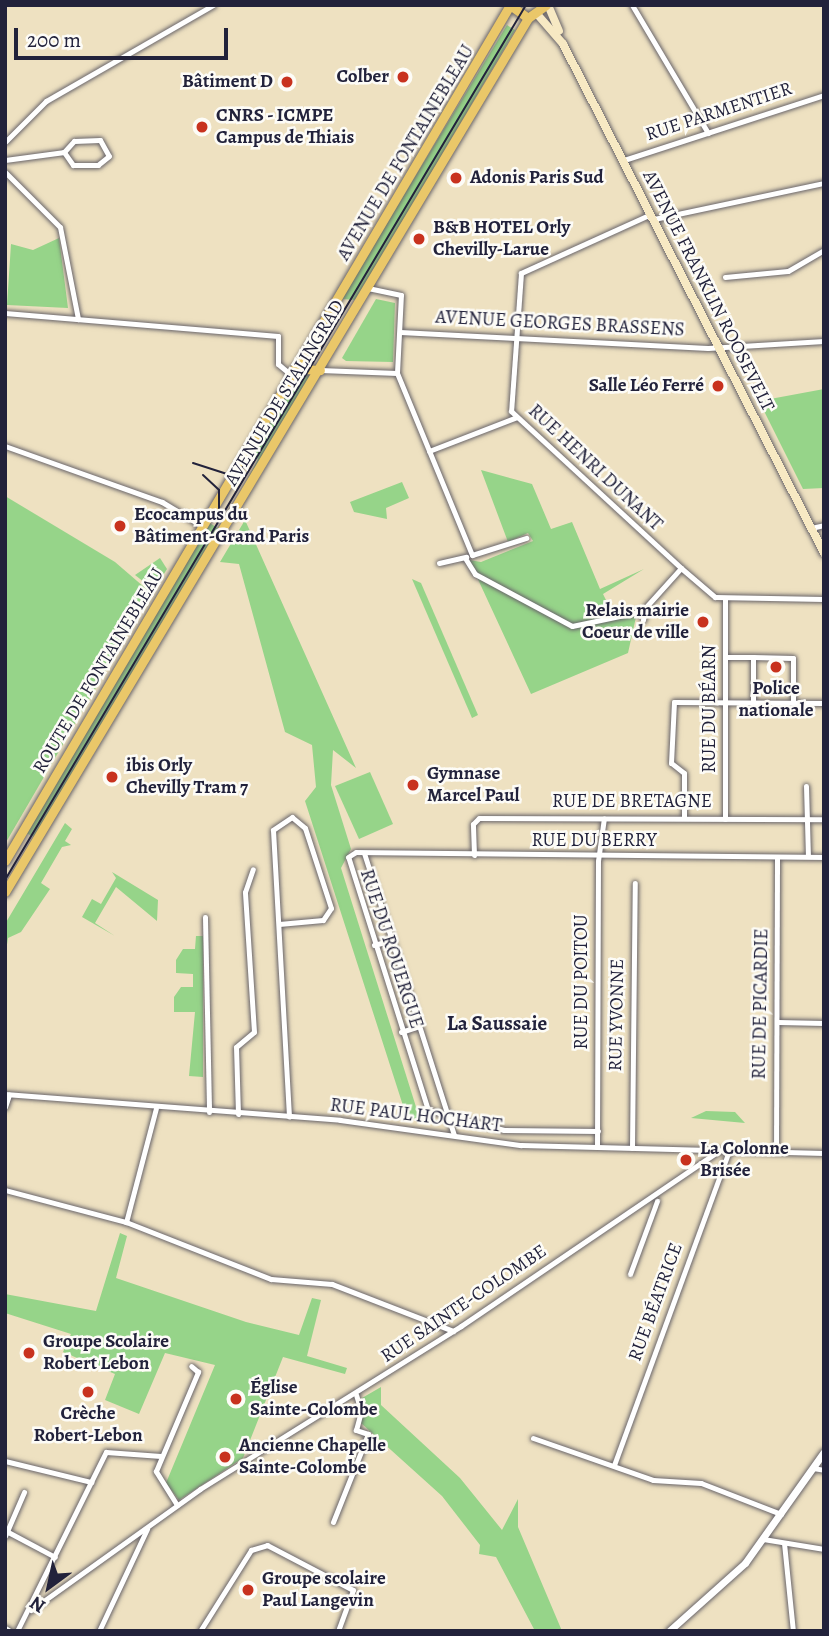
<!DOCTYPE html>
<meta charset="utf-8">
<style>
body{margin:0}
#map{position:relative;width:829px;height:1636px;overflow:hidden;background:#eee1c1;font-family:Alegreya,serif}
div>[style]{position:absolute}
[style*='--x']{left:calc(var(--x)*1px);top:calc(var(--y)*1px);width:calc(var(--w)*1px);rotate:calc(var(--a)*1deg)}
.green>*{inset:0;background:#96d489}
.roads{filter:drop-shadow(0 0 2px #69656a) drop-shadow(0 0 2px #69656a)}
.minor>*{height:5px;margin:-2.5px;padding:0 2.5px;transform-origin:2.5px;border-radius:2.5px;background:#fff}
.tertiary>*{height:7px;margin:-3.5px;padding:0 3.5px;transform-origin:3.5px;border-radius:3.5px;background:#fff}
.secondary>*{height:8px;margin:-4px;padding:0 4px;transform-origin:4px;border-radius:4px;background:#f7e9c3}
.primary>*{height:9px;margin:-4.5px;padding:0 4.5px;transform-origin:4.5px;border-radius:4.5px;background:#eac769}
.tram>*{height:2px;margin:-1px;padding:0 1px;transform-origin:1px;border-radius:1px;background:#22223b}
.dots>*{width:19px;height:19px;translate:-50% -50%;box-sizing:border-box;border:4px solid #fdfcf7;border-radius:50%}
span{translate:-50% -50%;white-space:nowrap;text-align:center;line-height:1.15;-webkit-text-stroke:5px #fdfcf7;paint-order:stroke}
.poi-label{font-size:19px;color:#22223b;font-weight:700}
.right{translate:-100% -50%;text-align:right}
.left{translate:0 -50%;text-align:left}
.street-label{font-size:19px;color:#22223b}
.neighbourhood-label{font-size:21px;color:#22223b;font-weight:700}
.frame{position:absolute;inset:0;border:7px solid #22223b;pointer-events:none}
.north{position:absolute;left:14px;top:1552px;width:70px;height:70px;-webkit-text-stroke:5px #fdfcf7;paint-order:stroke;rotate:213deg;font-size:19px;font-weight:700;line-height:28px;text-align:center;color:#22223b}
.north::after{content:'';display:block;margin:auto;width:24px;height:32px;background:#22223b;clip-path:polygon(50% 0,100% 100%,50% 72%,0 100%)}
.scale{position:absolute;left:14px;top:28px;width:214px;height:32px;box-sizing:border-box;border:4px solid #22223b;border-top:0;padding-left:9px;font-size:21px;line-height:24px;white-space:nowrap;color:#22223b;-webkit-text-stroke:5px #fdfcf7;paint-order:stroke}
</style>
<div id="map">
<div class="green">
<div style="clip-path:polygon(507px 25px,515px 30px,357px 300px,341px 299px)"></div>
<div style="clip-path:polygon(59px 238px,68px 308px,7px 305px,11px 244px,33px 250px)"></div>
<div style="clip-path:polygon(376px 299px,395px 303px,393px 362px,346px 361px,342px 358px)"></div>
<div style="clip-path:polygon(296px 374px,312px 375px,225px 523px,258px 459px,251px 455px,241px 468px)"></div>
<div style="clip-path:polygon(824px 389px,824px 488px,803px 489px,759px 401px)"></div>
<div style="clip-path:polygon(481px 470px,532px 484px,551px 529px,572px 522px,600px 589px,644px 569px,603px 594px,610px 608px,638px 608px,628px 653px,531px 694px,469px 560px,481px 562px,533px 541px,528px 533px,508px 542px)"></div>
<div style="clip-path:polygon(402px 482px,409px 498px,386px 508px,387px 519px,354px 512px,350px 502px)"></div>
<div style="clip-path:polygon(5px 496px,115px 562px,151px 593px,5px 844px)"></div>
<div style="clip-path:polygon(245px 520px,356px 768px,333px 750px,331px 785px,351px 849px,341px 868px,417px 1110px,442px 1123px,407px 1118px,305px 801px,316px 787px,312px 745px,285px 732px,239px 564px,220px 562px)"></div>
<div style="clip-path:polygon(208px 522px,221px 530px,34px 837px,26px 833px)"></div>
<div style="clip-path:polygon(160px 558px,167px 569px,154px 590px,135px 575px)"></div>
<div style="clip-path:polygon(412px 579px,421px 583px,478px 715px,472px 718px)"></div>
<div style="clip-path:polygon(370px 772px,393px 824px,359px 839px,335px 786px)"></div>
<div style="clip-path:polygon(65px 823px,72px 829px,65px 841px,71px 845px,62px 847px,41px 883px,50px 889px,21px 932px,8px 938px,5px 958px,5px 924px)"></div>
<div style="clip-path:polygon(112px 872px,158px 900px,157px 921px,116px 887px,95px 923px,115px 936px,82px 917px,92px 899px,101px 904px,116px 878px)"></div>
<div style="clip-path:polygon(196px 936px,203px 936px,203px 1077px,189px 1076px,195px 1012px,174px 1012px,174px 997px,181px 987px,193px 987px,193px 974px,176px 973px,176px 960px,183px 949px,195px 949px)"></div>
<div style="clip-path:polygon(706px 1111px,735px 1112px,745px 1123px,691px 1118px)"></div>
<div style="clip-path:polygon(120px 1233px,127px 1236px,116px 1278px,246px 1322px,299px 1335px,312px 1298px,321px 1300px,307px 1356px,347px 1368px,345px 1374px,283px 1357px,243px 1458px,179px 1500px,166px 1483px,215px 1365px,165px 1353px,139px 1414px,105px 1400px,115px 1374px,63px 1352px,71px 1334px,5px 1313px,5px 1294px,96px 1311px)"></div>
<div style="clip-path:polygon(381px 1387px,381px 1405px,460px 1478px,502px 1530px,518px 1499px,518px 1527px,562px 1631px,535px 1631px,496px 1557px,479px 1554px,480px 1545px,442px 1496px,361px 1423px,362px 1398px)"></div>
</div>
<div class="roads">
<div class="minor">
<div style="--x:632;--y:5;--w:149;--a:59.3"></div>
<div style="--x:74;--y:141;--w:26;--a:-2"></div>
<div style="--x:100;--y:140;--w:18;--a:61"></div>
<div style="--x:109;--y:156;--w:14;--a:141"></div>
<div style="--x:98;--y:165;--w:25;--a:180"></div>
<div style="--x:73;--y:165;--w:16;--a:-125"></div>
<div style="--x:64;--y:152;--w:15;--a:-48"></div>
<div style="--x:5;--y:142;--w:58;--a:-45"></div>
<div style="--x:46;--y:101;--w:193;--a:-29.9"></div>
<div style="--x:5;--y:160;--w:60;--a:-7.7"></div>
<div style="--x:624;--y:160;--w:210;--a:-18"></div>
<div style="--x:5;--y:172;--w:78;--a:45"></div>
<div style="--x:60;--y:227;--w:94;--a:78.9"></div>
<div style="--x:651;--y:214;--w:143;--a:155.6"></div>
<div style="--x:521;--y:273;--w:138;--a:94.1"></div>
<div style="--x:511;--y:411;--w:231;--a:42.7"></div>
<div style="--x:654;--y:219;--w:174;--a:-12"></div>
<div style="--x:725;--y:277;--w:63;--a:-5.4"></div>
<div style="--x:788;--y:271;--w:42;--a:-30.3"></div>
<div style="--x:5;--y:313;--w:274;--a:4.8"></div>
<div style="--x:278;--y:336;--w:28;--a:90"></div>
<div style="--x:278;--y:364;--w:17;--a:40"></div>
<div style="--x:400;--y:332;--w:308;--a:3"></div>
<div style="--x:708;--y:348;--w:116;--a:-3.5"></div>
<div style="--x:320;--y:370;--w:77;--a:2.2"></div>
<div style="--x:397;--y:373;--w:78;--a:-87.1"></div>
<div style="--x:401;--y:295;--w:34;--a:-168"></div>
<div style="--x:397;--y:373;--w:197;--a:67.6"></div>
<div style="--x:472;--y:555;--w:57;--a:-17.5"></div>
<div style="--x:5;--y:446;--w:167;--a:19.6"></div>
<div style="--x:162;--y:502;--w:47;--a:31"></div>
<div style="--x:429;--y:451;--w:94;--a:-21.1"></div>
<div style="--x:811;--y:528;--w:13;--a:-13"></div>
<div style="--x:465;--y:558;--w:19;--a:58"></div>
<div style="--x:475;--y:574;--w:110;--a:28.2"></div>
<div style="--x:572;--y:626;--w:74;--a:-11.8"></div>
<div style="--x:439;--y:563;--w:28;--a:-13"></div>
<div style="--x:725;--y:599;--w:220;--a:90"></div>
<div style="--x:643;--y:620;--w:12;--a:-81"></div>
<div style="--x:645;--y:608;--w:54;--a:-48"></div>
<div style="--x:681;--y:568;--w:45;--a:40.5"></div>
<div style="--x:715;--y:597;--w:109;--a:1.1"></div>
<div style="--x:725;--y:657;--w:28;--a:0"></div>
<div style="--x:753;--y:657;--w:45;--a:90"></div>
<div style="--x:753;--y:657;--w:40;--a:1.4"></div>
<div style="--x:793;--y:658;--w:44;--a:90"></div>
<div style="--x:806;--y:786;--w:70;--a:88.4"></div>
<div style="--x:684;--y:818;--w:45;--a:-90"></div>
<div style="--x:684;--y:773;--w:16;--a:-142"></div>
<div style="--x:671;--y:763;--w:61;--a:-87.2"></div>
<div style="--x:674;--y:702;--w:150;--a:0.4"></div>
<div style="--x:364;--y:853;--w:296;--a:72.3"></div>
<div style="--x:474;--y:855;--w:31;--a:-92"></div>
<div style="--x:473;--y:824;--w:8;--a:-45"></div>
<div style="--x:479;--y:818;--w:345;--a:0.2"></div>
<div style="--x:205;--y:917;--w:195;--a:88.8"></div>
<div style="--x:279;--y:924;--w:44;--a:-5.2"></div>
<div style="--x:323;--y:920;--w:14;--a:-56"></div>
<div style="--x:331;--y:908;--w:84;--a:-108"></div>
<div style="--x:305;--y:828;--w:17;--a:-140"></div>
<div style="--x:292;--y:817;--w:23;--a:146"></div>
<div style="--x:273;--y:830;--w:287;--a:86.8"></div>
<div style="--x:374;--y:945;--w:18;--a:-16"></div>
<div style="--x:778;--y:1022;--w:46;--a:1.2"></div>
<div style="--x:401;--y:1032;--w:19;--a:-18"></div>
<div style="--x:5;--y:1094;--w:336;--a:4.4"></div>
<div style="--x:340;--y:1120;--w:183;--a:7.9"></div>
<div style="--x:521;--y:1145;--w:303;--a:1.5"></div>
<div style="--x:5;--y:1107;--w:13;--a:-72"></div>
<div style="--x:156;--y:1108;--w:118;--a:104.7"></div>
<div style="--x:126;--y:1222;--w:156;--a:21.5"></div>
<div style="--x:271;--y:1279;--w:61;--a:4.7"></div>
<div style="--x:332;--y:1284;--w:130;--a:21.2"></div>
<div style="--x:238;--y:1114;--w:67;--a:-91.7"></div>
<div style="--x:236;--y:1047;--w:23;--a:-40"></div>
<div style="--x:254;--y:1032;--w:140;--a:-93.7"></div>
<div style="--x:245;--y:892;--w:24;--a:-71"></div>
<div style="--x:598;--y:1131;--w:94;--a:-179.4"></div>
<div style="--x:504;--y:1130;--w:79;--a:-165.3"></div>
<div style="--x:428;--y:1110;--w:265;--a:-107.5"></div>
<div style="--x:348;--y:857;--w:9;--a:-32"></div>
<div style="--x:356;--y:852;--w:468;--a:0.6"></div>
<div style="--x:597;--y:1147;--w:286;--a:-89.8"></div>
<div style="--x:598;--y:861;--w:43;--a:-82.1"></div>
<div style="--x:632;--y:1148;--w:265;--a:-89.4"></div>
<div style="--x:776;--y:1152;--w:295;--a:-89.8"></div>
<div style="--x:5;--y:1190;--w:125;--a:14.8"></div>
<div style="--x:630;--y:1274;--w:78;--a:-69.7"></div>
<div style="--x:533;--y:1438;--w:127;--a:19.3"></div>
<div style="--x:653;--y:1480;--w:48;--a:3.6"></div>
<div style="--x:701;--y:1483;--w:86;--a:21.2"></div>
<div style="--x:5;--y:1461;--w:89;--a:13.7"></div>
<div style="--x:614;--y:1465;--w:334;--a:-69.9"></div>
<div style="--x:813;--y:1468;--w:11;--a:10"></div>
<div style="--x:177;--y:1505;--w:40;--a:-122"></div>
<div style="--x:156;--y:1471;--w:108;--a:-67"></div>
<div style="--x:198;--y:1372;--w:9;--a:-139"></div>
<div style="--x:333;--y:1522;--w:95;--a:-68.3"></div>
<div style="--x:368;--y:1434;--w:13;--a:-162"></div>
<div style="--x:356;--y:1430;--w:20;--a:-75"></div>
<div style="--x:361;--y:1411;--w:17;--a:-107"></div>
<div style="--x:8;--y:1532;--w:53;--a:28"></div>
<div style="--x:5;--y:1536;--w:48;--a:-66.6"></div>
<div style="--x:763;--y:1539;--w:62;--a:9.3"></div>
<div style="--x:784;--y:1543;--w:88;--a:84.2"></div>
<div style="--x:31;--y:1610;--w:208;--a:-35.6"></div>
<div style="--x:200;--y:1489;--w:308;--a:-32"></div>
<div style="--x:461;--y:1326;--w:310;--a:-34.2"></div>
<div style="--x:5;--y:1628;--w:6;--a:31"></div>
<div style="--x:17;--y:1631;--w:200;--a:-63.6"></div>
<div style="--x:106;--y:1452;--w:55;--a:4.2"></div>
<div style="--x:99;--y:1631;--w:113;--a:-64.8"></div>
<div style="--x:200;--y:1631;--w:96;--a:-57.8"></div>
<div style="--x:251;--y:1550;--w:17;--a:-17"></div>
<div style="--x:267;--y:1545;--w:97;--a:27.6"></div>
<div style="--x:353;--y:1590;--w:44;--a:110.1"></div>
</div>
<div class="tertiary">
<div style="--x:669;--y:1631;--w:102;--a:-41.8"></div>
<div style="--x:745;--y:1563;--w:136;--a:-54.6"></div>
</div>
<div class="secondary">
<div style="--x:548;--y:5;--w:28;--a:67"></div>
<div style="--x:537;--y:14;--w:40;--a:49"></div>
<div style="--x:563;--y:44;--w:572;--a:62.85"></div>
</div>
<div class="primary">
<div style="--x:510;--y:5;--w:22;--a:36"></div>
<div style="--x:528;--y:18;--w:22;--a:-36"></div>
<div style="--x:295;--y:368;--w:25;--a:5"></div>
<div style="--x:5;--y:861;--w:994;--a:-59.46"></div>
<div style="--x:5;--y:892;--w:1019;--a:-59.1"></div>
</div>
</div>
<div class="tram">
<div style="--x:193;--y:463;--w:35;--a:18"></div>
<div style="--x:226;--y:474;--w:24;--a:-22"></div>
<div style="--x:203;--y:475;--w:22;--a:43"></div>
<div style="--x:219;--y:490;--w:23;--a:90"></div>
<div style="--x:5;--y:880;--w:1018;--a:-59.23"></div>
</div>
<div class="dots">
<div style="left:403px;top:77px;background:#c8321e"></div>
<div style="left:287px;top:82px;background:#c8321e"></div>
<div style="left:202px;top:127px;background:#c8321e"></div>
<div style="left:456px;top:178px;background:#c8321e"></div>
<div style="left:419px;top:239px;background:#c8321e"></div>
<div style="left:718px;top:386px;background:#c8321e"></div>
<div style="left:120px;top:526px;background:#c8321e"></div>
<div style="left:703px;top:622px;background:#c8321e"></div>
<div style="left:776px;top:667px;background:#c8321e"></div>
<div style="left:112px;top:777px;background:#c8321e"></div>
<div style="left:413px;top:785px;background:#c8321e"></div>
<div style="left:686px;top:1160px;background:#c8321e"></div>
<div style="left:29px;top:1353px;background:#c8321e"></div>
<div style="left:88px;top:1392px;background:#c8321e"></div>
<div style="left:236px;top:1399px;background:#c8321e"></div>
<div style="left:225px;top:1457px;background:#c8321e"></div>
<div style="left:248px;top:1590px;background:#c8321e"></div>
</div>
<div class="poi-label">
<span class="right" style="left:389px;top:77px">Colber</span>
<span class="right" style="left:273px;top:82px">Bâtiment D</span>
<span class="left" style="left:216px;top:127px">CNRS - ICMPE<br>Campus de Thiais</span>
<span class="left" style="left:470px;top:178px">Adonis Paris Sud</span>
<span class="left" style="left:433px;top:239px">B&amp;B HOTEL Orly<br>Chevilly-Larue</span>
<span class="right" style="left:704px;top:386px">Salle Léo Ferré</span>
<span class="left" style="left:134px;top:526px">Ecocampus du<br>Bâtiment-Grand Paris</span>
<span class="right" style="left:689px;top:622px">Relais mairie<br>Coeur de ville</span>
<span style="left:776px;top:700px">Police<br>nationale</span>
<span class="left" style="left:126px;top:777px">ibis Orly<br>Chevilly Tram 7</span>
<span class="left" style="left:427px;top:785px">Gymnase<br>Marcel Paul</span>
<span class="left" style="left:700px;top:1160px">La Colonne<br>Brisée</span>
<span class="left" style="left:43px;top:1353px">Groupe Scolaire<br>Robert Lebon</span>
<span class="left" style="left:250px;top:1399px">Église<br>Sainte-Colombe</span>
<span style="left:88px;top:1425px">Crèche<br>Robert-Lebon</span>
<span class="left" style="left:239px;top:1457px">Ancienne Chapelle<br>Sainte-Colombe</span>
<span class="left" style="left:262px;top:1590px">Groupe scolaire<br>Paul Langevin</span>
</div>
<div class="street-label">
<span style="left:719px;top:112px;rotate:-18deg">RUE PARMENTIER</span>
<span style="left:406px;top:153px;rotate:-59deg">AVENUE DE FONTAINEBLEAU</span>
<span style="left:708px;top:291px;rotate:63deg">AVENUE FRANKLIN ROOSEVELT</span>
<span style="left:560px;top:324px;rotate:3deg">AVENUE GEORGES BRASSENS</span>
<span style="left:285px;top:393px;rotate:-59deg">AVENUE DE STALINGRAD</span>
<span style="left:595px;top:468px;rotate:43deg">RUE HENRI DUNANT</span>
<span style="left:99px;top:671px;rotate:-59deg">ROUTE DE FONTAINEBLEAU</span>
<span style="left:710px;top:709px;rotate:-90deg">RUE DU BÉARN</span>
<span style="left:632px;top:802px">RUE DE BRETAGNE</span>
<span style="left:594px;top:841px">RUE DU BERRY</span>
<span style="left:391px;top:949px;rotate:72deg">RUE DU ROUERGUE</span>
<span style="left:582px;top:982px;rotate:-90deg">RUE DU POITOU</span>
<span style="left:761px;top:1004px;rotate:-89deg">RUE DE PICARDIE</span>
<span style="left:617px;top:1015px;rotate:-89deg">RUE YVONNE</span>
<span style="left:416px;top:1116px;rotate:7deg">RUE PAUL HOCHART</span>
<span style="left:656px;top:1302px;rotate:-70deg">RUE BÉATRICE</span>
<span style="left:464px;top:1304px;rotate:-34deg">RUE SAINTE-COLOMBE</span>
</div>
<div class="neighbourhood-label">
<span style="left:497px;top:1023px">La Saussaie</span>
</div>
<div class="frame"></div>
<div class="north">N</div>
<div class="scale">200 m</div>
</div>
